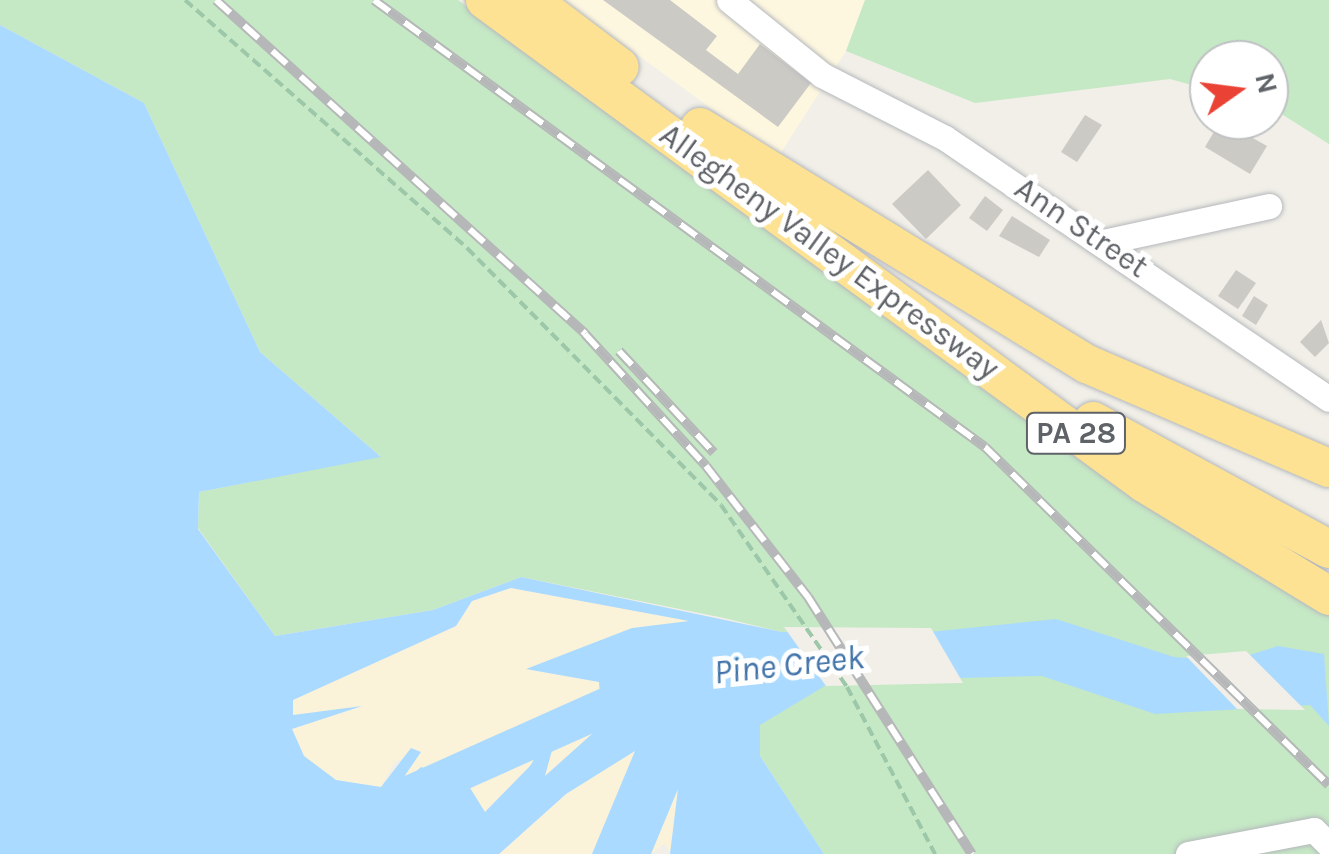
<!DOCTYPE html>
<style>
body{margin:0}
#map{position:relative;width:1329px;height:854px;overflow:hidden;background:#f1efe8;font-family:Karla,sans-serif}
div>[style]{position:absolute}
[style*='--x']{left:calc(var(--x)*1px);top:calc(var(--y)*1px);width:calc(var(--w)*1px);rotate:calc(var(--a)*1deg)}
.commercial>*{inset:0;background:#fef7e0}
.green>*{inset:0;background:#c5e8c5}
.sand>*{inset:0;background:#fbf3d9}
.water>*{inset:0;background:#aadaff}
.pier>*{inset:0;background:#f1efe8}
.river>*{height:38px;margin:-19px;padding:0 19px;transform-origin:19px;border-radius:19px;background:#aadaff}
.building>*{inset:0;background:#cccac5}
.path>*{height:4px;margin-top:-2px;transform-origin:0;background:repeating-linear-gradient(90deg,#9cc7a9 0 10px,transparent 0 15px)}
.roads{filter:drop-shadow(0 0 2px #b5b8bc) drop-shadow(0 0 2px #b5b8bc)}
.minor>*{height:25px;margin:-12.5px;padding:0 12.5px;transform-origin:12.5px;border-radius:12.5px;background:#fff}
.highway>*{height:38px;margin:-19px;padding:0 19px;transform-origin:19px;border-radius:19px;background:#fde293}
.rail>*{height:10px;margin-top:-5px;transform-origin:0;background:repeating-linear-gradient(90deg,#fff 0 19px,#b6b7b8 0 38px);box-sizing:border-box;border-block:2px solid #b6b7b8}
span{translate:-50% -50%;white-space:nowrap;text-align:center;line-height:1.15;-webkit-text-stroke:10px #fff;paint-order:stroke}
.shield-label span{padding:2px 8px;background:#fff;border:2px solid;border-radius:8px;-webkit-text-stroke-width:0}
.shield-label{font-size:30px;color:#5f6368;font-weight:700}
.street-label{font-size:32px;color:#5f6368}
.water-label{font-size:35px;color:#4174aa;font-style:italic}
.north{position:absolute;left:1189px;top:40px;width:100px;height:100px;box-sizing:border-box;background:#fff;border:2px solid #bfc1c3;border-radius:50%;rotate:76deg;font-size:28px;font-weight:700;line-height:40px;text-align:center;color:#5f6368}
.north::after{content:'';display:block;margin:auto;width:35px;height:45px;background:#ea4335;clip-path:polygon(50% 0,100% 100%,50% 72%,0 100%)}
</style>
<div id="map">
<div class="commercial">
<div style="clip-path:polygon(562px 0,865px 0,846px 51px,778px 157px)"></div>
</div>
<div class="green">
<div style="clip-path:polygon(0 0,458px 0,1127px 492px,1329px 611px,1329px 854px,824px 854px,760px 756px,760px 724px,816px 689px,782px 632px,724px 618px,521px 577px,433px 610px,275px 636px,198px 528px,199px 492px,380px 456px,260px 352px,144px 103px,0 25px)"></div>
<div style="clip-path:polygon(865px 0,1329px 0,1329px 144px,1269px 106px,1269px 60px,1209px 60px,1209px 90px,1170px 79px,975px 103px,846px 51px)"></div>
</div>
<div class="sand">
<div style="clip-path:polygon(511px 588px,692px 621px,528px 670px,600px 682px,602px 725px,544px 777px,560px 718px,530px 766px,484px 812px,392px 794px,420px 752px,394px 762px,381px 788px,336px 780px,304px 756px,292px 729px,361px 707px,292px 716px,293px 700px,456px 626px,472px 601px)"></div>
<div style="clip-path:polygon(636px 750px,592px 854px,499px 854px,566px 794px)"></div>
<div style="clip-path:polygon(678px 787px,670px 854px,665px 843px,651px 854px)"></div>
</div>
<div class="water">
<div style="clip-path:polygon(evenodd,0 25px,144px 103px,260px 352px,381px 457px,199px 492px,198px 529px,275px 636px,433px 610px,521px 577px,782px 632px,919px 633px,1056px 619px,1174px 657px,1230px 661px,1278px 646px,1324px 654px,1329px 726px,1310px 705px,1155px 714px,1042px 676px,833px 681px,760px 725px,760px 756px,824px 854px,670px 854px,678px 789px,651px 854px,592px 854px,635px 751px,566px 794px,499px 854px,0 854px,0 25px,511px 588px,689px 621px,632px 628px,526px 669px,599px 682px,602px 725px,545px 776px,562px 714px,530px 766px,485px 812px,467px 783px,421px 767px,393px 793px,421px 752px,411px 748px,381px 787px,336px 780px,304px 756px,292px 729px,362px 706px,293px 715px,293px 700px,456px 626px,472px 601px,511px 588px)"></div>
</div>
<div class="pier">
<div style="clip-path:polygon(784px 627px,931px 628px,963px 683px,826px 686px)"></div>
<div style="clip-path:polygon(1246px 651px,1305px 710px,1237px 709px,1186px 656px)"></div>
</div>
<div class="river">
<div style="--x:404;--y:797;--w:265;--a:-24.1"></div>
</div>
<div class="building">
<div style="clip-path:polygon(603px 0,670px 0,717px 36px,706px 50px,738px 74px,760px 44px,811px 83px,778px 127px)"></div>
<div style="clip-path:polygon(1085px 115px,1102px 125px,1077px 162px,1061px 152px)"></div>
<div style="clip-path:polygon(1221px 120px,1267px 146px,1250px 174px,1205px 147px)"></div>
<div style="clip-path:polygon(928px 170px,961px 205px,926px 239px,892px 204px)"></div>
<div style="clip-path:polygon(985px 196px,1003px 210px,987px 231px,969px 218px)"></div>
<div style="clip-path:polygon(1012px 216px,1050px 240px,1039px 257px,999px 236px)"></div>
<div style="clip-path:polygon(1236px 270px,1256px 283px,1238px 309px,1218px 296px)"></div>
<div style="clip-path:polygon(1254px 296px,1268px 305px,1256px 325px,1242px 316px)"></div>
<div style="clip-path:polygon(1321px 320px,1329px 343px,1315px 357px,1300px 342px)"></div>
</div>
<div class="path">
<div style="--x:185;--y:0;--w:376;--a:41.3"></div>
<div style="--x:467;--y:248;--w:361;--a:45.3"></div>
<div style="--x:721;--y:505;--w:221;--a:55.3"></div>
<div style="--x:847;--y:687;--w:189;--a:62.2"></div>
</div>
<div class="roads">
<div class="minor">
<div style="--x:729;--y:0;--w:119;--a:38.9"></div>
<div style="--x:822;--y:75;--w:138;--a:27.1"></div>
<div style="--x:945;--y:138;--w:464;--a:34.2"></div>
<div style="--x:1103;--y:242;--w:170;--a:-12.2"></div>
<div style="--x:1188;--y:854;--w:128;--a:-10.8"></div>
<div style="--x:1314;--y:830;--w:21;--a:45"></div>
</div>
<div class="highway">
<div style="--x:485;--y:0;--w:817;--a:36.24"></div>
<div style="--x:1144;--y:483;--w:217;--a:31.4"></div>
<div style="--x:531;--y:0;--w:111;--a:37"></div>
<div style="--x:700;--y:127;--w:454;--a:31.5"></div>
<div style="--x:1087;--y:364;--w:263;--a:23.3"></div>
<div style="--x:1093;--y:421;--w:268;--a:28.5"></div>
</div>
</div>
<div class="rail">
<div style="--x:216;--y:0;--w:498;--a:42.1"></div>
<div style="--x:585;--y:334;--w:179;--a:47.5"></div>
<div style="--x:706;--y:466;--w:166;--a:52.1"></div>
<div style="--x:808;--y:597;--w:305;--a:57.5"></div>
<div style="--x:374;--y:0;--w:757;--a:36.19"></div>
<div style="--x:985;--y:447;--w:482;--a:44.5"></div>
<div style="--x:619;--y:351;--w:139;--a:47"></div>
</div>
<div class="shield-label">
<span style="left:1076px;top:433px">PA 28</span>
</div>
<div class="street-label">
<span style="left:1081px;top:228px;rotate:34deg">Ann Street</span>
<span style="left:829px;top:252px;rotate:36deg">Allegheny Valley Expressway</span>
</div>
<div class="water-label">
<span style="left:789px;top:665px;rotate:-6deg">Pine Creek</span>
</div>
<div class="north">N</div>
</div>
